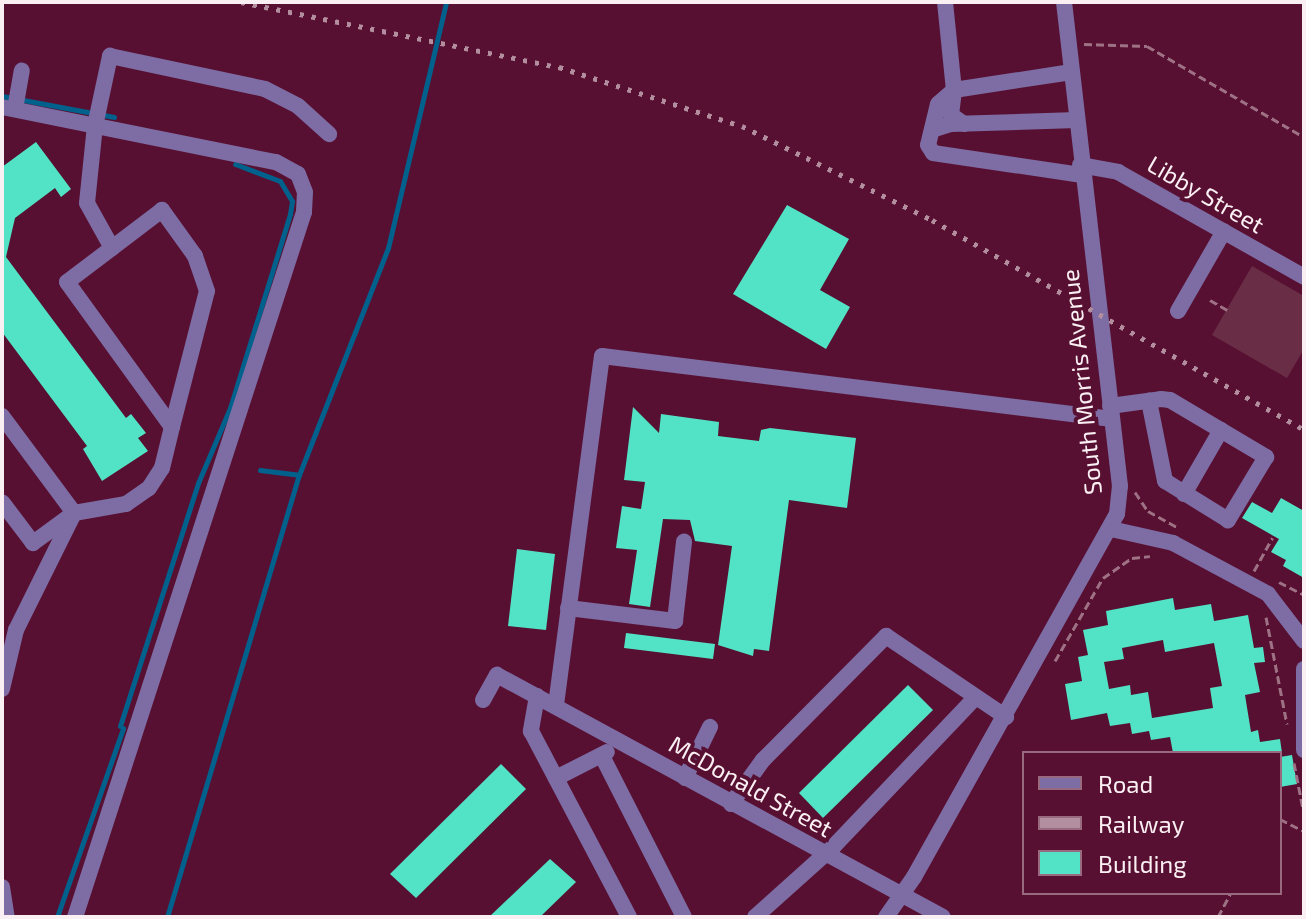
<!DOCTYPE html>
<style>
body{margin:0}
#map{position:relative;width:1306px;height:919px;overflow:hidden;background:#581032;font-family:"Exo 2",sans-serif}
div>[style]{position:absolute}
[style*='--x']{left:calc(var(--x)*1px);top:calc(var(--y)*1px);width:calc(var(--w)*1px);rotate:calc(var(--a)*1deg)}
.green>*{inset:0;background:#692d45}
.stream>*{height:5px;margin:-2.5px;padding:0 2.5px;transform-origin:2.5px;border-radius:2.5px;background:#00618c}
.building>*{inset:0;background:#52e2c5}
.path>*{height:3px;margin-top:-1.5px;transform-origin:0;background:repeating-linear-gradient(90deg,#9e7185 0 8px,transparent 0 12px)}
.minor>*{height:16px;margin:-8px;padding:0 8px;transform-origin:8px;border-radius:8px;background:#7d6da4}
.rail>*{height:5px;margin-top:-2.5px;transform-origin:0;background:repeating-linear-gradient(90deg,#b38e9f 0 4px,transparent 0 12px)}
span{translate:-50% -50%;white-space:nowrap;text-align:center;line-height:1.15;-webkit-text-stroke:8px #581032;paint-order:stroke}
.street-label{font-size:24px;color:#faf0f3}
.frame{position:absolute;inset:0;border:4px solid #faf0f3;pointer-events:none}
.legend{position:absolute;left:1022px;top:751px;width:260px;height:144px;box-sizing:border-box;background:#581032;border:2px solid #996a7f;margin:0;padding:10px 14px;list-style:none;font-size:24px;color:#faf0f3}
.legend li{display:flex;align-items:center;gap:16px;height:40px}
.legend b{width:40px;border:2px solid #996a7f}
</style>
<div id="map">
<div class="green">
<div style="clip-path:polygon(1252px 266px,1304px 296px,1304px 349px,1287px 378px,1212px 335px)"></div>
</div>
<div class="stream">
<div style="--x:2;--y:96;--w:114;--a:10.6"></div>
<div style="--x:260;--y:470;--w:39;--a:7"></div>
<div style="--x:120;--y:726;--w:255;--a:-72.2"></div>
<div style="--x:198;--y:483;--w:82;--a:-66.9"></div>
<div style="--x:230;--y:408;--w:203;--a:-72.8"></div>
<div style="--x:290;--y:214;--w:13;--a:-81"></div>
<div style="--x:292;--y:201;--w:23;--a:-121"></div>
<div style="--x:280;--y:181;--w:48;--a:-159.3"></div>
<div style="--x:58;--y:914;--w:197;--a:-70.7"></div>
<div style="--x:167;--y:917;--w:461;--a:-73.4"></div>
<div style="--x:299;--y:475;--w:244;--a:-68.6"></div>
<div style="--x:388;--y:248;--w:253;--a:-76.7"></div>
</div>
<div class="building">
<div style="clip-path:polygon(36px 142px,71px 189px,61px 197px,55px 188px,15px 218px,6px 257px,126px 418px,131px 414px,146px 433px,138px 438px,148px 451px,102px 481px,83px 449px,87px 446px,2px 332px,2px 167px)"></div>
<div style="clip-path:polygon(787px 205px,849px 239px,820px 290px,850px 307px,826px 349px,733px 294px)"></div>
<div style="clip-path:polygon(633px 407px,659px 433px,661px 414px,719px 422px,718px 436px,759px 441px,761px 430px,770px 428px,856px 438px,847px 508px,789px 500px,769px 651px,754px 649px,753px 656px,718px 645px,732px 546px,695px 541px,690px 520px,663px 519px,650px 607px,629px 604px,637px 550px,616px 548px,622px 506px,641px 509px,645px 482px,624px 480px)"></div>
<div style="clip-path:polygon(1281px 498px,1304px 511px,1304px 578px,1283px 566px,1286px 560px,1271px 552px,1279px 539px,1242px 518px,1252px 502px,1272px 513px)"></div>
<div style="clip-path:polygon(517px 549px,555px 554px,546px 630px,508px 626px)"></div>
<div style="clip-path:polygon(evenodd,1173px 598px,1175px 610px,1211px 604px,1214px 621px,1248px 615px,1254px 648px,1263px 647px,1265px 662px,1254px 663px,1260px 692px,1245px 695px,1251px 732px,1258px 730px,1260px 742px,1280px 739px,1282px 753px,1173px 753px,1170px 737px,1151px 740px,1149px 731px,1132px 734px,1130px 723px,1110px 726px,1107px 713px,1071px 720px,1065px 684px,1082px 681px,1078px 657px,1088px 655px,1083px 630px,1108px 625px,1106px 611px,1173px 598px,1163px 640px,1165px 652px,1214px 643px,1222px 686px,1210px 688px,1213px 708px,1152px 718px,1148px 692px,1131px 695px,1130px 685px,1109px 689px,1104px 662px,1124px 659px,1122px 648px,1163px 640px)"></div>
<div style="clip-path:polygon(626px 633px,715px 644px,713px 659px,624px 648px)"></div>
<div style="clip-path:polygon(908px 685px,933px 710px,823px 818px,799px 793px)"></div>
<div style="clip-path:polygon(1292px 755px,1297px 784px,1280px 787px,1280px 757px)"></div>
<div style="clip-path:polygon(501px 764px,526px 789px,416px 898px,390px 874px)"></div>
<div style="clip-path:polygon(550px 859px,576px 882px,540px 917px,489px 917px)"></div>
</div>
<div class="path">
<div style="--x:1084;--y:44;--w:63;--a:1.8"></div>
<div style="--x:1147;--y:46;--w:181;--a:30.1"></div>
<div style="--x:1210;--y:300;--w:20;--a:30"></div>
<div style="--x:1135;--y:492;--w:23;--a:56"></div>
<div style="--x:1148;--y:511;--w:33;--a:29"></div>
<div style="--x:1254;--y:571;--w:38;--a:-61"></div>
<div style="--x:1279;--y:582;--w:28;--a:27"></div>
<div style="--x:1266;--y:617;--w:109;--a:78.9"></div>
<div style="--x:1055;--y:661;--w:96;--a:-60"></div>
<div style="--x:1103;--y:578;--w:35;--a:-35"></div>
<div style="--x:1132;--y:558;--w:18;--a:-6"></div>
<div style="--x:1294;--y:763;--w:52;--a:78.9"></div>
<div style="--x:1280;--y:819;--w:27;--a:27"></div>
<div style="--x:1218;--y:917;--w:27;--a:-62"></div>
</div>
<div class="minor">
<div style="--x:945;--y:2;--w:88;--a:84.2"></div>
<div style="--x:954;--y:90;--w:21;--a:139"></div>
<div style="--x:938;--y:104;--w:42;--a:103.7"></div>
<div style="--x:928;--y:145;--w:9;--a:58"></div>
<div style="--x:933;--y:153;--w:151;--a:8.4"></div>
<div style="--x:2;--y:107;--w:279;--a:11.4"></div>
<div style="--x:276;--y:162;--w:25;--a:29"></div>
<div style="--x:298;--y:174;--w:19;--a:69"></div>
<div style="--x:305;--y:192;--w:20;--a:93"></div>
<div style="--x:304;--y:212;--w:741;--a:107.99"></div>
<div style="--x:15;--y:109;--w:39;--a:-80"></div>
<div style="--x:964;--y:124;--w:16;--a:-145"></div>
<div style="--x:951;--y:115;--w:25;--a:-83"></div>
<div style="--x:954;--y:90;--w:119;--a:-8.7"></div>
<div style="--x:932;--y:130;--w:20;--a:-18"></div>
<div style="--x:951;--y:124;--w:126;--a:-1.8"></div>
<div style="--x:1080;--y:165;--w:39;--a:10"></div>
<div style="--x:1118;--y:172;--w:214;--a:29.4"></div>
<div style="--x:112;--y:248;--w:51;--a:-119.1"></div>
<div style="--x:87;--y:203;--w:77;--a:-84.1"></div>
<div style="--x:95;--y:126;--w:72;--a:-77.9"></div>
<div style="--x:110;--y:56;--w:158;--a:12"></div>
<div style="--x:265;--y:89;--w:37;--a:27"></div>
<div style="--x:298;--y:106;--w:42;--a:42.1"></div>
<div style="--x:1178;--y:311;--w:92;--a:-60.1"></div>
<div style="--x:1110;--y:406;--w:51;--a:-7.8"></div>
<div style="--x:1161;--y:399;--w:9;--a:6"></div>
<div style="--x:1170;--y:400;--w:112;--a:30.7"></div>
<div style="--x:1266;--y:457;--w:74;--a:121.1"></div>
<div style="--x:1228;--y:520;--w:74;--a:-148.2"></div>
<div style="--x:1165;--y:481;--w:82;--a:-101.3"></div>
<div style="--x:2;--y:416;--w:121;--a:53.4"></div>
<div style="--x:74;--y:513;--w:51;--a:143.8"></div>
<div style="--x:33;--y:543;--w:51;--a:-127.1"></div>
<div style="--x:1184;--y:494;--w:74;--a:-60"></div>
<div style="--x:1111;--y:529;--w:64;--a:12.7"></div>
<div style="--x:1173;--y:543;--w:108;--a:28.2"></div>
<div style="--x:1268;--y:594;--w:59;--a:52.5"></div>
<div style="--x:568;--y:608;--w:108;--a:6.9"></div>
<div style="--x:675;--y:621;--w:80;--a:-83.5"></div>
<div style="--x:1304;--y:669;--w:81;--a:90"></div>
<div style="--x:2;--y:689;--w:61;--a:-76.7"></div>
<div style="--x:16;--y:630;--w:131;--a:-63.6"></div>
<div style="--x:74;--y:513;--w:53;--a:-9.8"></div>
<div style="--x:126;--y:504;--w:28;--a:-35"></div>
<div style="--x:149;--y:488;--w:24;--a:-57"></div>
<div style="--x:162;--y:468;--w:42;--a:-76.3"></div>
<div style="--x:172;--y:427;--w:140;--a:-75.6"></div>
<div style="--x:207;--y:291;--w:37;--a:-109"></div>
<div style="--x:195;--y:256;--w:57;--a:-125.7"></div>
<div style="--x:162;--y:210;--w:119;--a:142.8"></div>
<div style="--x:67;--y:282;--w:179;--a:54.1"></div>
<div style="--x:537;--y:696;--w:36;--a:100"></div>
<div style="--x:531;--y:731;--w:210;--a:62.2"></div>
<div style="--x:483;--y:700;--w:29;--a:-61"></div>
<div style="--x:497;--y:675;--w:507;--a:28.48"></div>
<div style="--x:556;--y:705;--w:352;--a:-82.5"></div>
<div style="--x:602;--y:356;--w:514;--a:7.04"></div>
<div style="--x:603;--y:758;--w:178;--a:63"></div>
<div style="--x:556;--y:778;--w:57;--a:-27"></div>
<div style="--x:685;--y:778;--w:57;--a:-63.9"></div>
<div style="--x:731;--y:804;--w:54;--a:-54"></div>
<div style="--x:763;--y:760;--w:175;--a:-45.2"></div>
<div style="--x:886;--y:636;--w:145;--a:34"></div>
<div style="--x:2;--y:887;--w:30;--a:81"></div>
<div style="--x:755;--y:917;--w:106;--a:-41.9"></div>
<div style="--x:834;--y:846;--w:204;--a:-46.4"></div>
<div style="--x:886;--y:917;--w:49;--a:-55"></div>
<div style="--x:914;--y:877;--w:416;--a:-60.8"></div>
<div style="--x:1117;--y:514;--w:28;--a:-84"></div>
<div style="--x:1120;--y:486;--w:487;--a:-96.6"></div>
</div>
<div class="rail">
<div style="--x:241;--y:2;--w:325;--a:11.6"></div>
<div style="--x:559;--y:67;--w:192;--a:17.9"></div>
<div style="--x:742;--y:126;--w:212;--a:26.3"></div>
<div style="--x:932;--y:220;--w:427;--a:29.4"></div>
</div>
<div class="street-label">
<span style="left:1206px;top:194px;rotate:30deg">Libby Street</span>
<span style="left:1081px;top:382px;rotate:-96deg">South Morris Avenue</span>
<span style="left:751px;top:786px;rotate:29deg">McDonald Street</span>
</div>
<div class="frame"></div>
<ul class="legend">
<li><b style="height:10px;background:#7d6da4"></b>Road</li>
<li><b style="height:10px;background:#b38e9f"></b>Railway</li>
<li><b style="height:22px;background:#52e2c5"></b>Building</li>
</ul>
</div>
